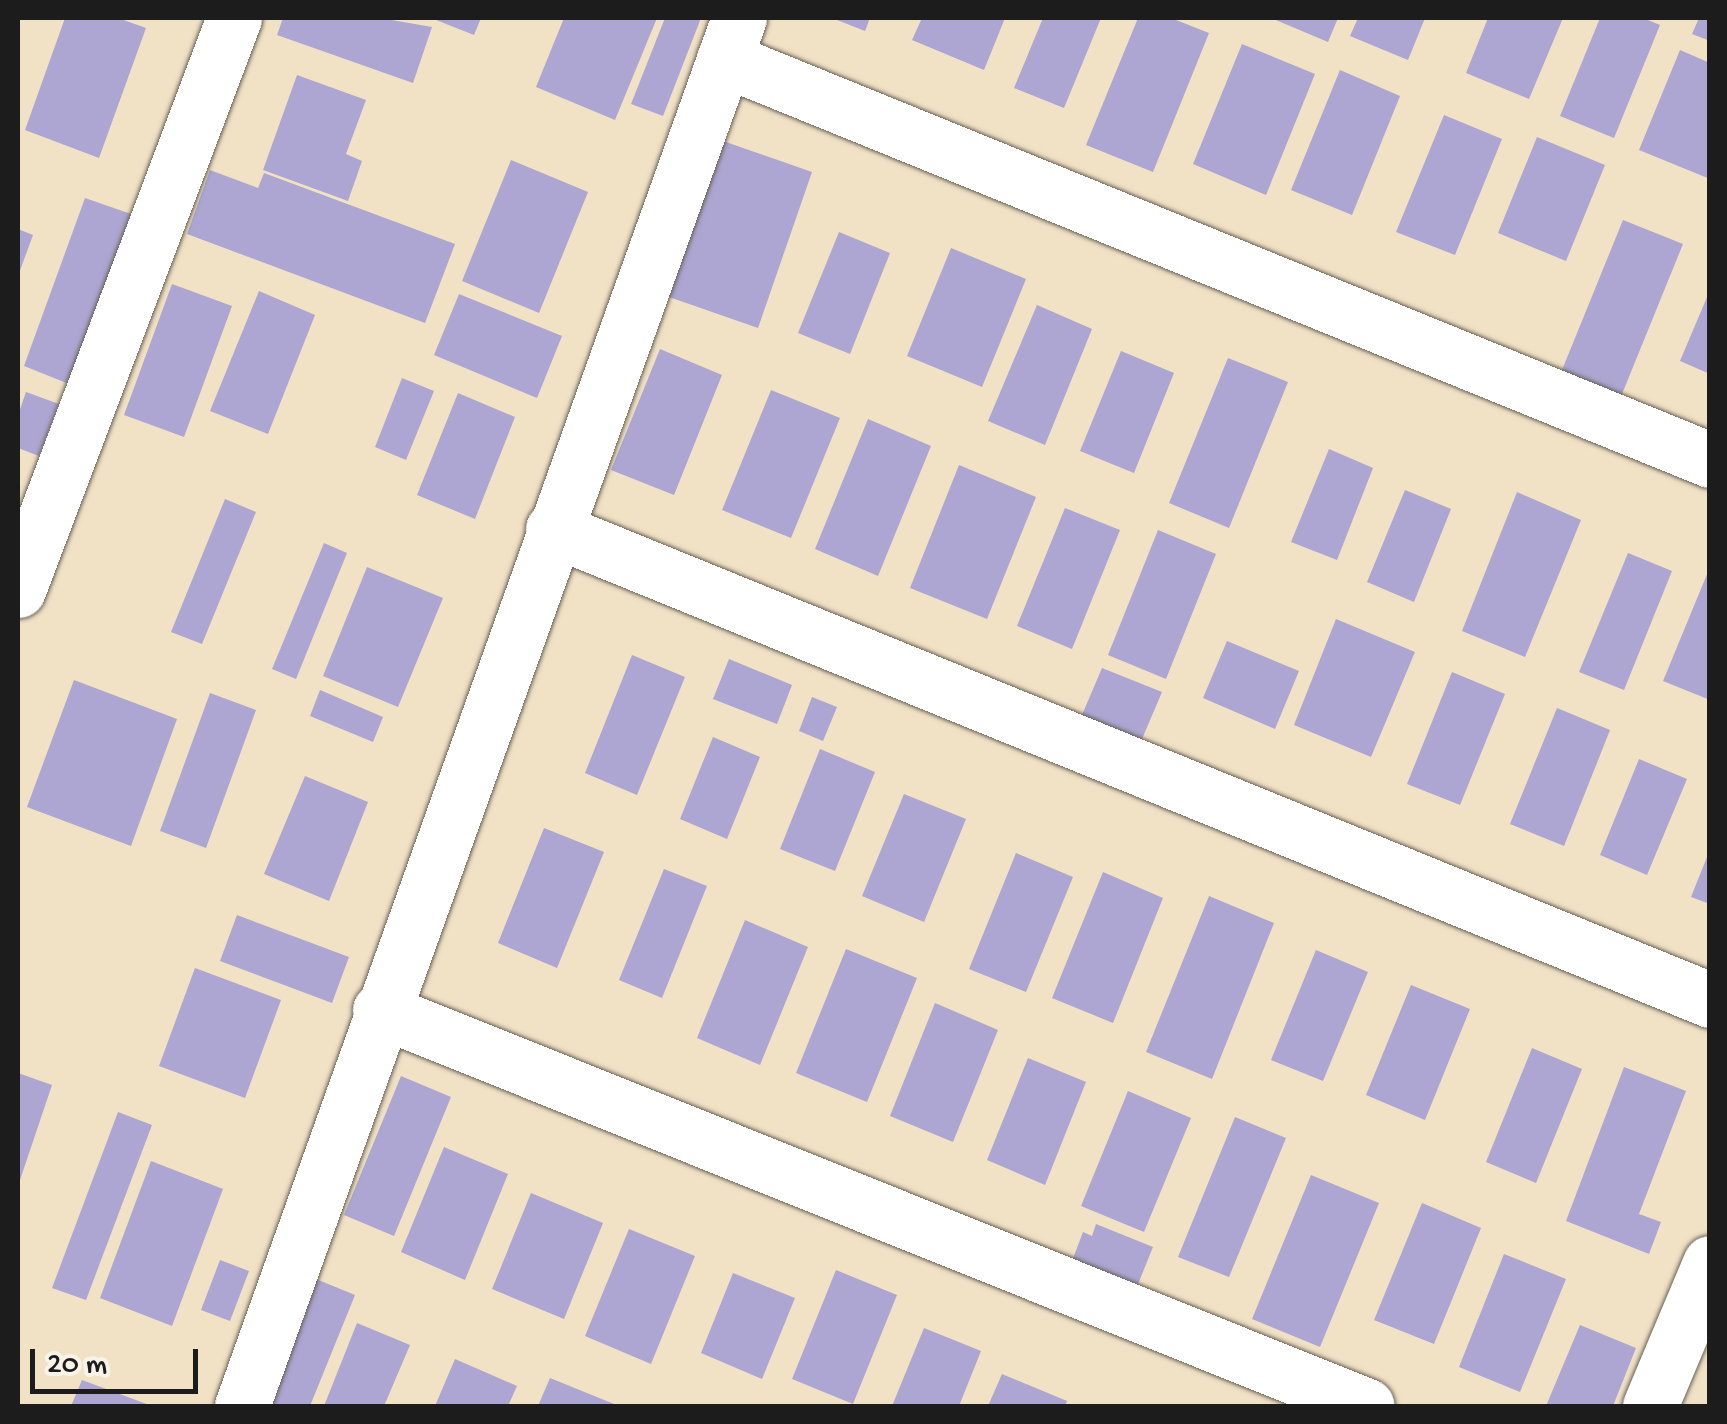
<!DOCTYPE html>
<style>
body{margin:0}
#map{position:relative;width:1727px;height:1424px;overflow:hidden;background:#f1e1c5;font-family:"Gochi Hand",sans-serif}
div>[style]{position:absolute}
[style*='--x']{left:calc(var(--x)*1px);top:calc(var(--y)*1px);width:calc(var(--w)*1px);rotate:calc(var(--a)*1deg)}
.building>*{inset:0;background:#ada6d2}
.roads{filter:drop-shadow(0 0 2px #676157) drop-shadow(0 0 2px #676157)}
.minor>*{height:55px;margin:-27.5px;padding:0 27.5px;transform-origin:27.5px;border-radius:27.5px;background:#fff}
span{translate:-50% -50%;white-space:nowrap;text-align:center;line-height:1.15;-webkit-text-stroke:9px #f7f3e8;paint-order:stroke}
.frame{position:absolute;inset:0;border:20px solid #1c1c1c;pointer-events:none}
.scale{position:absolute;left:30px;top:1349px;width:168px;height:45px;box-sizing:border-box;border:5px solid #1c1c1c;border-top:0;padding-left:12px;font-size:30px;line-height:35px;white-space:nowrap;color:#1c1c1c;-webkit-text-stroke:8px #f7f3e8;paint-order:stroke}
</style>
<div id="map">
<div class="building">
<div style="clip-path:polygon(65px 18px,118px 18px,146px 28px,99px 158px,25px 130px)"></div>
<div style="clip-path:polygon(283px 18px,380px 18px,432px 27px,413px 83px,277px 35px)"></div>
<div style="clip-path:polygon(431px 18px,481px 18px,474px 35px)"></div>
<div style="clip-path:polygon(564px 18px,657px 18px,615px 120px,536px 87px)"></div>
<div style="clip-path:polygon(665px 18px,701px 18px,663px 116px,631px 104px)"></div>
<div style="clip-path:polygon(832px 18px,870px 18px,865px 31px)"></div>
<div style="clip-path:polygon(922px 18px,1005px 18px,984px 70px,912px 40px)"></div>
<div style="clip-path:polygon(1043px 18px,1101px 18px,1064px 108px,1014px 88px)"></div>
<div style="clip-path:polygon(1138px 18px,1171px 18px,1209px 33px,1153px 172px,1086px 145px)"></div>
<div style="clip-path:polygon(1271px 18px,1338px 18px,1328px 42px)"></div>
<div style="clip-path:polygon(1358px 18px,1425px 18px,1408px 60px,1350px 36px)"></div>
<div style="clip-path:polygon(1488px 18px,1563px 18px,1529px 99px,1466px 73px)"></div>
<div style="clip-path:polygon(1600px 18px,1643px 18px,1660px 25px,1614px 138px,1560px 116px)"></div>
<div style="clip-path:polygon(1699px 18px,1710px 18px,1710px 41px,1692px 34px)"></div>
<div style="clip-path:polygon(1242px 44px,1315px 74px,1266px 195px,1193px 164px)"></div>
<div style="clip-path:polygon(1680px 50px,1710px 63px,1710px 179px,1639px 150px)"></div>
<div style="clip-path:polygon(1340px 70px,1400px 96px,1352px 215px,1291px 190px)"></div>
<div style="clip-path:polygon(297px 75px,366px 100px,346px 154px,362px 161px,348px 201px,263px 170px)"></div>
<div style="clip-path:polygon(1444px 115px,1502px 139px,1455px 255px,1396px 232px)"></div>
<div style="clip-path:polygon(1537px 137px,1605px 165px,1566px 261px,1498px 233px)"></div>
<div style="clip-path:polygon(723px 141px,812px 172px,758px 328px,669px 297px)"></div>
<div style="clip-path:polygon(511px 160px,588px 192px,539px 313px,462px 281px)"></div>
<div style="clip-path:polygon(210px 170px,258px 188px,264px 173px,455px 244px,425px 323px,187px 234px)"></div>
<div style="clip-path:polygon(85px 198px,131px 214px,69px 384px,24px 366px)"></div>
<div style="clip-path:polygon(1623px 220px,1683px 244px,1620px 399px,1560px 375px)"></div>
<div style="clip-path:polygon(18px 229px,33px 235px,18px 276px)"></div>
<div style="clip-path:polygon(839px 232px,890px 253px,850px 354px,798px 333px)"></div>
<div style="clip-path:polygon(951px 248px,1026px 279px,982px 387px,907px 356px)"></div>
<div style="clip-path:polygon(172px 284px,232px 306px,184px 437px,124px 415px)"></div>
<div style="clip-path:polygon(1710px 290px,1710px 374px,1680px 361px)"></div>
<div style="clip-path:polygon(259px 291px,315px 315px,268px 434px,210px 411px)"></div>
<div style="clip-path:polygon(459px 294px,562px 336px,537px 398px,434px 355px)"></div>
<div style="clip-path:polygon(1037px 305px,1092px 329px,1045px 445px,988px 421px)"></div>
<div style="clip-path:polygon(660px 349px,722px 375px,674px 495px,611px 470px)"></div>
<div style="clip-path:polygon(1121px 351px,1174px 373px,1134px 473px,1080px 451px)"></div>
<div style="clip-path:polygon(1228px 358px,1288px 382px,1229px 528px,1169px 503px)"></div>
<div style="clip-path:polygon(402px 378px,434px 391px,406px 460px,375px 447px)"></div>
<div style="clip-path:polygon(771px 390px,840px 418px,791px 538px,722px 510px)"></div>
<div style="clip-path:polygon(26px 392px,59px 404px,39px 456px,18px 448px,18px 415px)"></div>
<div style="clip-path:polygon(458px 393px,515px 417px,475px 519px,417px 495px)"></div>
<div style="clip-path:polygon(868px 419px,931px 446px,878px 576px,815px 549px)"></div>
<div style="clip-path:polygon(1329px 449px,1373px 468px,1337px 560px,1291px 542px)"></div>
<div style="clip-path:polygon(959px 465px,1036px 497px,987px 619px,910px 588px)"></div>
<div style="clip-path:polygon(1405px 490px,1451px 509px,1414px 602px,1367px 582px)"></div>
<div style="clip-path:polygon(1517px 492px,1581px 520px,1525px 657px,1462px 631px)"></div>
<div style="clip-path:polygon(225px 499px,256px 512px,202px 644px,171px 632px)"></div>
<div style="clip-path:polygon(1065px 508px,1120px 530px,1072px 649px,1017px 626px)"></div>
<div style="clip-path:polygon(1158px 530px,1216px 554px,1166px 679px,1108px 655px)"></div>
<div style="clip-path:polygon(324px 543px,347px 553px,296px 679px,272px 669px)"></div>
<div style="clip-path:polygon(1628px 553px,1672px 571px,1624px 690px,1579px 672px)"></div>
<div style="clip-path:polygon(367px 567px,443px 598px,398px 707px,323px 676px)"></div>
<div style="clip-path:polygon(1710px 567px,1710px 700px,1663px 681px)"></div>
<div style="clip-path:polygon(1336px 619px,1415px 652px,1371px 757px,1294px 725px)"></div>
<div style="clip-path:polygon(1227px 641px,1299px 671px,1275px 729px,1203px 698px)"></div>
<div style="clip-path:polygon(632px 655px,685px 677px,637px 795px,585px 773px)"></div>
<div style="clip-path:polygon(729px 659px,792px 685px,777px 724px,713px 699px)"></div>
<div style="clip-path:polygon(1102px 668px,1162px 692px,1139px 746px,1079px 722px)"></div>
<div style="clip-path:polygon(1452px 672px,1505px 694px,1460px 805px,1407px 784px)"></div>
<div style="clip-path:polygon(74px 680px,177px 719px,131px 846px,27px 807px)"></div>
<div style="clip-path:polygon(320px 690px,383px 717px,373px 742px,310px 716px)"></div>
<div style="clip-path:polygon(210px 693px,256px 710px,206px 848px,160px 831px)"></div>
<div style="clip-path:polygon(812px 697px,837px 707px,823px 741px,799px 731px)"></div>
<div style="clip-path:polygon(1557px 708px,1610px 730px,1564px 846px,1510px 824px)"></div>
<div style="clip-path:polygon(713px 737px,760px 757px,727px 839px,680px 819px)"></div>
<div style="clip-path:polygon(820px 749px,875px 772px,835px 871px,780px 849px)"></div>
<div style="clip-path:polygon(1639px 759px,1687px 779px,1647px 875px,1600px 855px)"></div>
<div style="clip-path:polygon(305px 776px,368px 802px,329px 901px,264px 874px)"></div>
<div style="clip-path:polygon(904px 794px,966px 819px,924px 922px,862px 896px)"></div>
<div style="clip-path:polygon(544px 828px,604px 852px,557px 968px,498px 943px)"></div>
<div style="clip-path:polygon(1709px 852px,1710px 852px,1710px 904px,1691px 897px)"></div>
<div style="clip-path:polygon(1016px 853px,1073px 877px,1026px 992px,969px 969px)"></div>
<div style="clip-path:polygon(664px 869px,707px 886px,662px 998px,619px 980px)"></div>
<div style="clip-path:polygon(1103px 872px,1163px 898px,1113px 1023px,1052px 998px)"></div>
<div style="clip-path:polygon(1209px 896px,1274px 923px,1212px 1079px,1146px 1052px)"></div>
<div style="clip-path:polygon(237px 915px,349px 957px,332px 1003px,220px 961px)"></div>
<div style="clip-path:polygon(745px 920px,808px 947px,760px 1065px,697px 1038px)"></div>
<div style="clip-path:polygon(846px 949px,917px 978px,867px 1102px,796px 1073px)"></div>
<div style="clip-path:polygon(1316px 950px,1368px 972px,1323px 1081px,1271px 1060px)"></div>
<div style="clip-path:polygon(195px 968px,281px 1000px,245px 1098px,159px 1066px)"></div>
<div style="clip-path:polygon(1411px 985px,1470px 1009px,1425px 1120px,1366px 1095px)"></div>
<div style="clip-path:polygon(935px 1003px,998px 1030px,953px 1142px,890px 1116px)"></div>
<div style="clip-path:polygon(1532px 1048px,1582px 1069px,1536px 1183px,1486px 1162px)"></div>
<div style="clip-path:polygon(1028px 1058px,1086px 1082px,1045px 1185px,987px 1160px)"></div>
<div style="clip-path:polygon(1624px 1067px,1686px 1091px,1639px 1214px,1661px 1222px,1649px 1254px,1566px 1221px)"></div>
<div style="clip-path:polygon(18px 1073px,52px 1085px,18px 1186px)"></div>
<div style="clip-path:polygon(401px 1076px,451px 1097px,394px 1236px,344px 1215px)"></div>
<div style="clip-path:polygon(1128px 1091px,1191px 1118px,1144px 1232px,1081px 1206px)"></div>
<div style="clip-path:polygon(118px 1112px,152px 1125px,86px 1300px,52px 1288px)"></div>
<div style="clip-path:polygon(1235px 1117px,1286px 1138px,1229px 1277px,1178px 1257px)"></div>
<div style="clip-path:polygon(444px 1147px,508px 1174px,465px 1280px,401px 1252px)"></div>
<div style="clip-path:polygon(151px 1161px,223px 1189px,172px 1326px,100px 1298px)"></div>
<div style="clip-path:polygon(1311px 1175px,1379px 1203px,1320px 1347px,1252px 1319px)"></div>
<div style="clip-path:polygon(531px 1193px,603px 1223px,564px 1319px,492px 1289px)"></div>
<div style="clip-path:polygon(1422px 1203px,1481px 1228px,1434px 1344px,1374px 1320px)"></div>
<div style="clip-path:polygon(1096px 1224px,1153px 1247px,1134px 1294px,1069px 1269px,1083px 1232px,1092px 1236px)"></div>
<div style="clip-path:polygon(629px 1229px,695px 1256px,651px 1364px,585px 1336px)"></div>
<div style="clip-path:polygon(1504px 1254px,1566px 1279px,1520px 1392px,1459px 1367px)"></div>
<div style="clip-path:polygon(220px 1260px,249px 1271px,230px 1321px,201px 1310px)"></div>
<div style="clip-path:polygon(836px 1270px,897px 1295px,853px 1404px,792px 1379px)"></div>
<div style="clip-path:polygon(733px 1273px,795px 1298px,762px 1379px,701px 1353px)"></div>
<div style="clip-path:polygon(316px 1279px,355px 1295px,310px 1406px,265px 1406px)"></div>
<div style="clip-path:polygon(357px 1323px,410px 1345px,384px 1406px,324px 1406px)"></div>
<div style="clip-path:polygon(1580px 1325px,1636px 1348px,1613px 1406px,1546px 1406px)"></div>
<div style="clip-path:polygon(924px 1328px,981px 1351px,959px 1406px,892px 1406px)"></div>
<div style="clip-path:polygon(455px 1359px,517px 1386px,508px 1406px,435px 1406px)"></div>
<div style="clip-path:polygon(1002px 1374px,1067px 1401px,1065px 1406px,988px 1406px)"></div>
<div style="clip-path:polygon(550px 1378px,619px 1406px,538px 1406px)"></div>
<div style="clip-path:polygon(82px 1380px,152px 1406px,71px 1406px)"></div>
</div>
<div class="roads">
<div class="minor">
<div style="--x:724;--y:59;--w:1064;--a:22.13"></div>
<div style="--x:553;--y:529;--w:1249;--a:22.15"></div>
<div style="--x:18;--y:590;--w:611;--a:-69.31"></div>
<div style="--x:380;--y:1010;--w:1063;--a:21.86"></div>
<div style="--x:242;--y:1406;--w:1474;--a:-70.3"></div>
<div style="--x:1650;--y:1406;--w:155;--a:-67.2"></div>
</div>
</div>
<div class="frame"></div>
<div class="scale">20 m</div>
</div>
